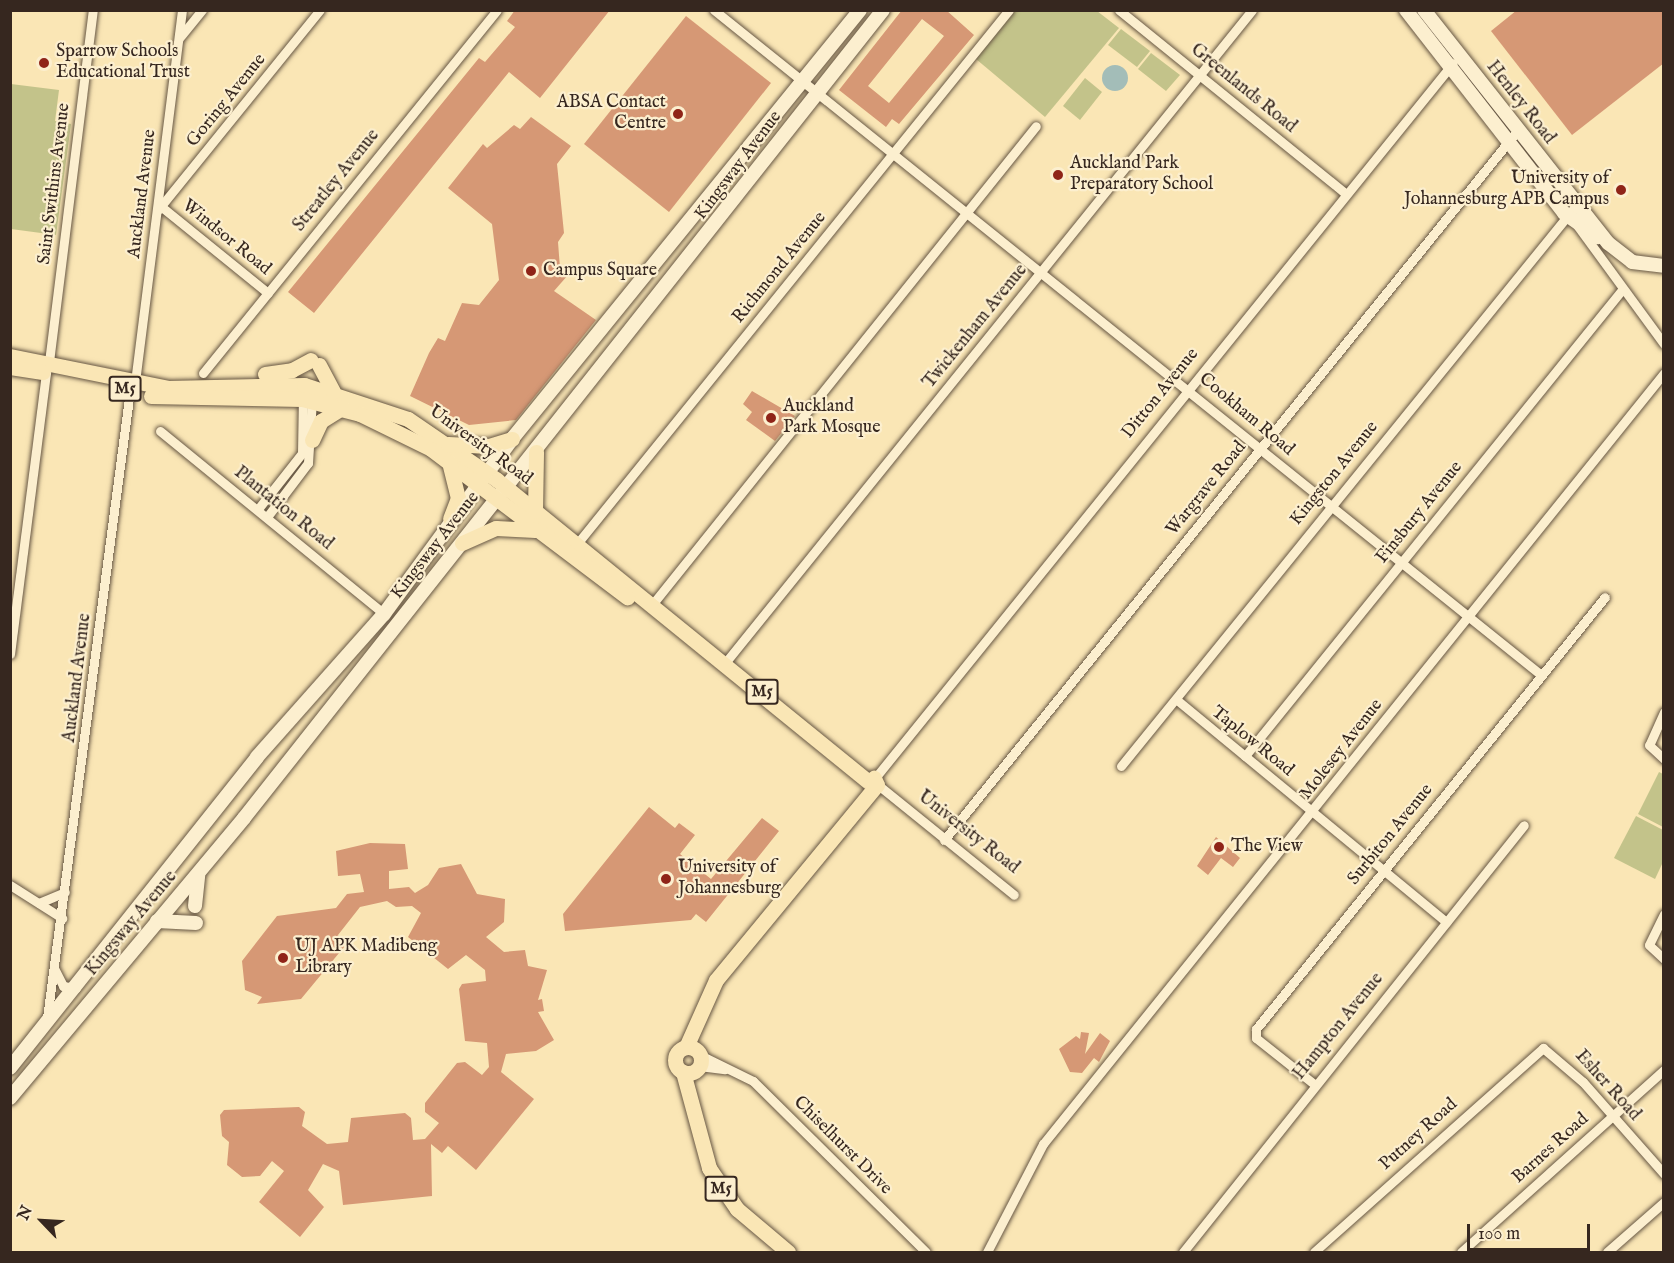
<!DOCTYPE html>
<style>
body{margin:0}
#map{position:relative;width:1674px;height:1263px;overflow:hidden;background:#fae6b5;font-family:"IM FELL English",serif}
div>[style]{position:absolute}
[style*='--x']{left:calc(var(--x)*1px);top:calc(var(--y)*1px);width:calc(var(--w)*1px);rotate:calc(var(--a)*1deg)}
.green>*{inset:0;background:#c3c38a}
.water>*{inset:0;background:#a3bdb8}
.round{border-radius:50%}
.building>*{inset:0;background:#d69875}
.roads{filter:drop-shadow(0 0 2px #675744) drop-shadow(0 0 2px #675744)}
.street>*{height:9px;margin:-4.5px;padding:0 4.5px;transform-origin:4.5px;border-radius:4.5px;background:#fcefcf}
.secondary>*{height:14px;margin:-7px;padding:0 7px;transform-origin:7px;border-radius:7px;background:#fcefcf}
.primary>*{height:15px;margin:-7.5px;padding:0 7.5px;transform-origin:7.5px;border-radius:7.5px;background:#fae6b5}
.primary>.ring{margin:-7.5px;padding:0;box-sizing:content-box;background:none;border:15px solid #fae6b5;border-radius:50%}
.dots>*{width:16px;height:16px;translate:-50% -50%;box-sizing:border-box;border:3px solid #fcefcf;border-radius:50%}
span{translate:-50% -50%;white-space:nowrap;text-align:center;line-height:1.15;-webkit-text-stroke:4.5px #fcefcf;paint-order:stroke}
.shield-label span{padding:2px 4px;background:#fcefcf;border:2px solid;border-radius:4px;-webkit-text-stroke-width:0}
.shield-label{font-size:16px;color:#36271f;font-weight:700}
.poi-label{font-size:18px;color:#36271f}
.left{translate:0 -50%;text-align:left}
.right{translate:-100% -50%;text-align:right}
.street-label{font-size:18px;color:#36271f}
.frame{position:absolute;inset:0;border:12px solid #36271f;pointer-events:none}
.north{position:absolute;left:12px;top:1191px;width:60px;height:60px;-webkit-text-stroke:4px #fcefcf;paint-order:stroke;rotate:295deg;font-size:16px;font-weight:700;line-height:24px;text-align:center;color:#36271f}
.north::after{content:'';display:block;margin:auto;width:21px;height:27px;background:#36271f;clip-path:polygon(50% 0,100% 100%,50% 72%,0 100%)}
.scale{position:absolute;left:1467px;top:1224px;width:123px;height:27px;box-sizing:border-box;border:3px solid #36271f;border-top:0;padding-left:8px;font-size:18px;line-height:21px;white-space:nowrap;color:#36271f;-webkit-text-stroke:4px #fcefcf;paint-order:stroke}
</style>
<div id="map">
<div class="green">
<div style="clip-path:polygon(1016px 10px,1097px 11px,1119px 28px,1045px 117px,976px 59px)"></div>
<div style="clip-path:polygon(1121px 29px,1150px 51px,1137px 67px,1108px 45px)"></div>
<div style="clip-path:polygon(1151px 53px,1180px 75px,1166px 91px,1138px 69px)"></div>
<div style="clip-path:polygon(1085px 78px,1102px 92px,1080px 120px,1063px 106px)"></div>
<div style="clip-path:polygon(11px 84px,59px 90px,55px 121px,71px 124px,56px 235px,11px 229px)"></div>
<div style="clip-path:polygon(1659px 772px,1663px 774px,1663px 827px,1638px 814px)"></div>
<div style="clip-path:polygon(1636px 816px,1663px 830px,1663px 862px,1655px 879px,1614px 858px)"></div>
</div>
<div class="water">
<div class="round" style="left:1102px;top:65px;width:26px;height:26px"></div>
</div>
<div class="building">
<div style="clip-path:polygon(515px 10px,610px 10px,540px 98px,509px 72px,314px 313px,288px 292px,479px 58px,485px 62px,515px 27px,507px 21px)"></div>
<div style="clip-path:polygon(evenodd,902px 10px,946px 10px,974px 35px,899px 124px,892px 119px,886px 127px,839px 90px,902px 10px,922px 19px,944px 36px,889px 103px,868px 86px,922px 19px)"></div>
<div style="clip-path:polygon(1517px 10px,1664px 10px,1664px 63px,1572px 135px,1491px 31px)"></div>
<div style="clip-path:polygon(686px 16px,771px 83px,669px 212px,584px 144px)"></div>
<div style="clip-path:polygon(531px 117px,571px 146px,557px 164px,564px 233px,558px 242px,560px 268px,568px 275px,554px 291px,596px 320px,516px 420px,469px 425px,410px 396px,429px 353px,438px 338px,445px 341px,462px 303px,479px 305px,499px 280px,492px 224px,448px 188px,483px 144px,487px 148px,514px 125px,520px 129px)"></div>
<div style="clip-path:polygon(752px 391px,795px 416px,775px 441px,746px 420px,752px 412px,743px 404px)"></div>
<div style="clip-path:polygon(649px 807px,675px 828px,679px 823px,695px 835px,680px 854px,711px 879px,762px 818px,779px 831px,706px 922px,696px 914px,691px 920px,565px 931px,563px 914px)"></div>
<div style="clip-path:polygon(1216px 837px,1240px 858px,1233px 867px,1221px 858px,1208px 875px,1197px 866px)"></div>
<div style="clip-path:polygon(370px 843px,405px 844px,408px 869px,389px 871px,389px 889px,409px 887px,415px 893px,428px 885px,439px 868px,461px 864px,477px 894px,505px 899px,504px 922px,486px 937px,504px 952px,525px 950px,528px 966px,547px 970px,538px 1000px,542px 999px,544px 1011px,538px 1012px,554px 1040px,536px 1051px,506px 1054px,501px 1072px,534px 1099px,476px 1170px,448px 1146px,442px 1153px,431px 1144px,432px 1196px,343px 1205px,339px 1171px,323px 1164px,308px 1190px,324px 1207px,300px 1237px,259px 1202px,284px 1171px,272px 1161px,260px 1176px,242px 1177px,227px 1165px,229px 1142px,222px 1136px,220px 1115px,224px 1110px,299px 1107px,305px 1112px,302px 1126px,327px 1144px,348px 1142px,351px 1118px,405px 1113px,411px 1118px,413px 1140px,425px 1139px,439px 1123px,425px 1112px,425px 1103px,457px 1063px,465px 1062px,482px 1075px,489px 1067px,487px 1043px,465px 1041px,459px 989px,462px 984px,486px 981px,485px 970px,466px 955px,448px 969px,408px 937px,421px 913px,412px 906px,396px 907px,387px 901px,360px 907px,338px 935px,344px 947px,301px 999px,257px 1004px,262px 997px,245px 990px,242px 961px,277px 916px,336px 908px,347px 894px,364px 892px,360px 874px,338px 876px,336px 851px)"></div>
<div style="clip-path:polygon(1081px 1032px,1089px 1033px,1085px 1054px,1100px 1033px,1110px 1041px,1099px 1062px,1094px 1058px,1082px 1073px,1070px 1072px,1059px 1049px,1076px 1036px,1080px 1039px)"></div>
</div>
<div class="roads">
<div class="street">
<div style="--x:714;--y:10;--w:1061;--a:38.8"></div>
<div style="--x:1119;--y:10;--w:291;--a:39"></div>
<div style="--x:180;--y:37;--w:35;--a:-51"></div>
<div style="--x:163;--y:208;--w:135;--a:39"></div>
<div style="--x:157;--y:211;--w:259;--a:-51"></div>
<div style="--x:1574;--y:221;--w:152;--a:53.8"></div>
<div style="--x:49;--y:362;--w:355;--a:-82.9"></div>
<div style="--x:203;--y:373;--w:467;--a:-51"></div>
<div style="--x:135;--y:382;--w:375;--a:-82.8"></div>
<div style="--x:160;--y:431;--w:289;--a:39.2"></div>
<div style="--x:258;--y:509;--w:71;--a:-51.8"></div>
<div style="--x:302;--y:453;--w:58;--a:-89"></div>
<div style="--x:267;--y:517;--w:68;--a:-52.8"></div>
<div style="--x:308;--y:463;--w:64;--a:-86.4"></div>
<div style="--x:576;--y:545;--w:688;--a:-51.02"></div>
<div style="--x:651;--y:606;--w:615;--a:-51.27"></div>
<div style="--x:10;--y:654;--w:284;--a:-82.7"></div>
<div style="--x:725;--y:663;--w:839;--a:-51.09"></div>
<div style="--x:1177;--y:700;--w:349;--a:39.5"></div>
<div style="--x:1664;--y:712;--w:36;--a:114"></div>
<div style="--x:1649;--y:745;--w:21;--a:43"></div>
<div style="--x:1245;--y:756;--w:598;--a:-51.04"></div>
<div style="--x:1121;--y:766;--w:724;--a:-50.94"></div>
<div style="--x:875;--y:778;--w:919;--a:-51.05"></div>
<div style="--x:877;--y:784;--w:176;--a:39"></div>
<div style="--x:944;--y:840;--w:913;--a:-51.05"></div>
<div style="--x:10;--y:885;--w:62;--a:32.4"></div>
<div style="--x:39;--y:903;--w:28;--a:-23"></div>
<div style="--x:1664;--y:914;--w:34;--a:116"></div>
<div style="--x:1649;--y:945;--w:21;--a:43"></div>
<div style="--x:55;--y:970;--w:18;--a:63"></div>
<div style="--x:63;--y:986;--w:13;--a:9"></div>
<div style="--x:47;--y:1018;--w:633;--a:-82.47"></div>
<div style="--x:700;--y:1055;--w:59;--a:26.1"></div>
<div style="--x:753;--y:1081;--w:243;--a:44.7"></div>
<div style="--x:699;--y:1066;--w:26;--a:7"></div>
<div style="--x:1314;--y:1084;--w:74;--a:-141.6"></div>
<div style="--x:1256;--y:1038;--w:9;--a:-90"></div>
<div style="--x:1256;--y:1029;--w:555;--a:-51.07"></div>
<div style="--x:987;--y:1252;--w:122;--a:-62.6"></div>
<div style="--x:1043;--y:1144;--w:990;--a:-51.15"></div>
<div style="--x:1183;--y:1252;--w:546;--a:-51.39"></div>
<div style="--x:1314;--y:1252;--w:307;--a:-41.7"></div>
<div style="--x:1543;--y:1048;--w:52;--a:40.4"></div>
<div style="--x:1583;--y:1082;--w:123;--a:48.6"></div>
<div style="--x:1461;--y:1252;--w:273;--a:-41.9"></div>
<div style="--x:1607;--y:1252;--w:76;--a:-41.3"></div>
</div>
<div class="secondary">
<div style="--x:1406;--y:10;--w:257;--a:52.1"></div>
<div style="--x:1564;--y:213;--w:42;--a:35.2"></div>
<div style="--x:1424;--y:10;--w:297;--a:51.7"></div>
<div style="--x:1608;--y:243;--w:31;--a:38"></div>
<div style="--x:1632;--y:262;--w:32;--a:7"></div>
<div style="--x:195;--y:906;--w:31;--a:-84"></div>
<div style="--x:157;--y:921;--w:39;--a:3"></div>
<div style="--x:10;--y:1068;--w:397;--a:-51.5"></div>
<div style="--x:257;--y:757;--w:191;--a:-48.4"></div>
<div style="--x:384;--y:614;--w:217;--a:-53.8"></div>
<div style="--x:512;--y:439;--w:552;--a:-50.95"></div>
<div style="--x:10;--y:1098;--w:365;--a:-50.1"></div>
<div style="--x:244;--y:818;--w:1030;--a:-51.66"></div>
</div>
<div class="primary">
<div style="--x:10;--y:356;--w:161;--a:11.4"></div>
<div style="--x:168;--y:388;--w:136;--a:-1.3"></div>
<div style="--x:304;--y:385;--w:109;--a:18.1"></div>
<div style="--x:408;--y:419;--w:108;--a:34.4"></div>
<div style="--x:497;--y:480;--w:478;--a:39.1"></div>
<div style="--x:319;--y:365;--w:30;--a:62"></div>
<div style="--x:10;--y:367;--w:33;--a:9"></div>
<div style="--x:265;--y:374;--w:27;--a:-8"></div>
<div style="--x:292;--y:370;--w:21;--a:-28"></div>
<div style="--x:151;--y:396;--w:151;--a:1.1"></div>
<div style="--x:302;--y:399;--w:60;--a:14.5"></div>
<div style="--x:360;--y:414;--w:79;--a:26.2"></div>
<div style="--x:431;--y:449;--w:246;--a:37.1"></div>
<div style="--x:312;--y:440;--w:21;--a:-65"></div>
<div style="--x:321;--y:421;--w:25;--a:-32"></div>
<div style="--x:448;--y:444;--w:41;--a:2.8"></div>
<div style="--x:489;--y:446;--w:24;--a:-17"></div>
<div style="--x:449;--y:462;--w:37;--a:76"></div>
<div style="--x:458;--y:498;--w:22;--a:111"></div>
<div style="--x:535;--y:511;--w:59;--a:-89"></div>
<div style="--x:462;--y:543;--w:37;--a:-24"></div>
<div style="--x:496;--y:528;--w:39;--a:3"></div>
<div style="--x:686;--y:1047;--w:73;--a:-65.9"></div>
<div style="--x:716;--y:980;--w:253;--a:-50.5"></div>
<div style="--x:877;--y:785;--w:8;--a:-113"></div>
<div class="ring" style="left:675px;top:1047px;width:11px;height:11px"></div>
<div style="--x:683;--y:1072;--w:99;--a:74.8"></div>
<div style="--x:709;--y:1168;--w:50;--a:55.7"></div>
<div style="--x:737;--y:1209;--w:67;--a:40.1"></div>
</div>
</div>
<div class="dots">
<div style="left:44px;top:63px;background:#8f2418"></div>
<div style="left:678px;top:114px;background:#8f2418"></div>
<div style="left:1058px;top:175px;background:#8f2418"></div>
<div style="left:1621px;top:190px;background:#8f2418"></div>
<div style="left:531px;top:271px;background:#8f2418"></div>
<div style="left:771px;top:418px;background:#8f2418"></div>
<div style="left:1219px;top:847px;background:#8f2418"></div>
<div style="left:666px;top:879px;background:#8f2418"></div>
<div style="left:283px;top:958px;background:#8f2418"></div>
</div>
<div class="shield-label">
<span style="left:125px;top:389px">M5</span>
<span style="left:762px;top:692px">M5</span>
<span style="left:721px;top:1189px">M5</span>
</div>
<div class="poi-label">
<span class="left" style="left:56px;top:63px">Sparrow Schools<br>Educational Trust</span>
<span class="right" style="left:666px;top:114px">ABSA Contact<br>Centre</span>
<span class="left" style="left:1070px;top:175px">Auckland Park<br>Preparatory School</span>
<span class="right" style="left:1609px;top:190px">University of<br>Johannesburg APB Campus</span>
<span class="left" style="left:543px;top:271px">Campus Square</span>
<span class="left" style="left:783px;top:418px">Auckland<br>Park Mosque</span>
<span class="left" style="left:1231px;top:847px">The View</span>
<span class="left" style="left:678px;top:879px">University of<br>Johannesburg</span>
<span class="left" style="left:295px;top:958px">UJ APK Madibeng<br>Library</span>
</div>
<div class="street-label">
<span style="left:1243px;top:89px;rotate:39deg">Greenlands Road</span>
<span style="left:227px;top:101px;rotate:-51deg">Goring Avenue</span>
<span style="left:1520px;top:103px;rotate:52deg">Henley Road</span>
<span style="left:739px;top:166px;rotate:-53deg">Kingsway Avenue</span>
<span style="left:337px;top:181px;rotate:-51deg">Streatley Avenue</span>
<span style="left:55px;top:184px;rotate:-83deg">Saint Swithins Avenue</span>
<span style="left:143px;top:194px;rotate:-83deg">Auckland Avenue</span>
<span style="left:226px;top:238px;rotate:39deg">Windsor Road</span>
<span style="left:780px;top:268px;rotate:-51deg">Richmond Avenue</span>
<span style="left:976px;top:327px;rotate:-51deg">Twickenham Avenue</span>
<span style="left:1161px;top:394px;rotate:-51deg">Ditton Avenue</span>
<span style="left:1246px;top:415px;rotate:40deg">Cookham Road</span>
<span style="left:480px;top:446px;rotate:36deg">University Road</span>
<span style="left:1335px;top:474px;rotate:-51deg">Kingston Avenue</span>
<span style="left:1207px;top:489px;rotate:-51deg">Wargrave Road</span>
<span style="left:283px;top:509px;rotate:39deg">Plantation Road</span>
<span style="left:1420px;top:513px;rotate:-51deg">Finsbury Avenue</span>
<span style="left:436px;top:546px;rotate:-52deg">Kingsway Avenue</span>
<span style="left:78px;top:678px;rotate:-83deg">Auckland Avenue</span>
<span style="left:1252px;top:742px;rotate:39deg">Taplow Road</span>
<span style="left:1342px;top:750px;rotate:-52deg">Molesey Avenue</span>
<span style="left:968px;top:833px;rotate:38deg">University Road</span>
<span style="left:1391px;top:835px;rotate:-51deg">Surbiton Avenue</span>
<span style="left:132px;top:924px;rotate:-50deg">Kingsway Avenue</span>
<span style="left:1339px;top:1027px;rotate:-51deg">Hampton Avenue</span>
<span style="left:1607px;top:1086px;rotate:48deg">Esher Road</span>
<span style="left:1419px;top:1135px;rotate:-42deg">Putney Road</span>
<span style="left:842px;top:1146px;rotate:45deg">Chiselhurst Drive</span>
<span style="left:1551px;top:1149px;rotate:-42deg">Barnes Road</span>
</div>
<div class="frame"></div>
<div class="north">N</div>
<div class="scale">100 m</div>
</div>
